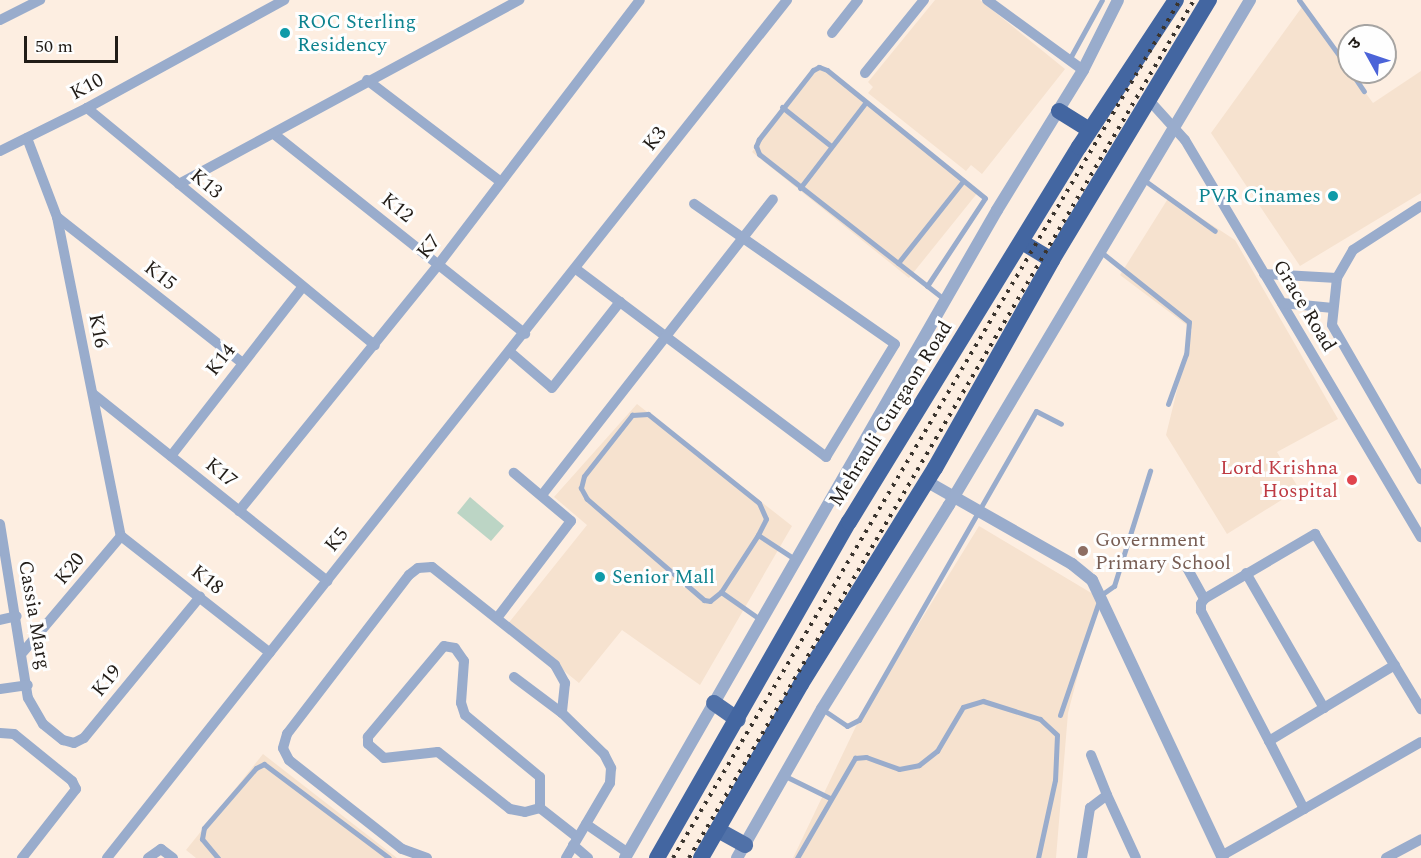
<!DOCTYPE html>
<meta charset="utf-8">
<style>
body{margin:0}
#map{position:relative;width:1421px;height:858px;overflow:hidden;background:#fdeee1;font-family:Spectral,"Noto Sans Devanagari",serif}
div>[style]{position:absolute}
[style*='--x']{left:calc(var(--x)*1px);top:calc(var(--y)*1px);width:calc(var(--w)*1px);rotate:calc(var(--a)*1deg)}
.built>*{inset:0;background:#f6e2cf}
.green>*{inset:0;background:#bcd5c5}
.service>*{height:5px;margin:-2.5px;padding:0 2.5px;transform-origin:2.5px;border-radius:2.5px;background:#99accc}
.minor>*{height:10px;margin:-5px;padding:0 5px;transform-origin:5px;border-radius:5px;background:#99accc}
.tertiary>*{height:12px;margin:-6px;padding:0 6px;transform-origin:6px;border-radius:6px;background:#99accc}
.primary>*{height:16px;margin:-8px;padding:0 8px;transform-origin:8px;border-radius:8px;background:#5071a8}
.trunk>*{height:16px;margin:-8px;padding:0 8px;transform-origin:8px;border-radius:8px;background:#4366a1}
.rail>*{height:4px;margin-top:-2px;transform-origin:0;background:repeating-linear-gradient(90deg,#3a342e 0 3px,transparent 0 9px)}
.dots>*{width:16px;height:16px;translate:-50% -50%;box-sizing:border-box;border:3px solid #fefefe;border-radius:50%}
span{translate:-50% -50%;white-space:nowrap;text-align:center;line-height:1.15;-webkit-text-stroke:6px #fefefe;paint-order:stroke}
.culture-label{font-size:20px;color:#0d838f}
.left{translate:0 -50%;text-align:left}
.right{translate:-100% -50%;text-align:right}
.street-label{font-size:20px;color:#211c17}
.health-label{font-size:20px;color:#be3a42}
.education-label{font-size:20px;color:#785e54}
.north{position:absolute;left:1337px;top:24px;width:60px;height:60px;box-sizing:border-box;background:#fefefe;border:2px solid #a6a4a2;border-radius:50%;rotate:310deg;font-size:16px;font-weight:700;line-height:24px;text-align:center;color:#211c17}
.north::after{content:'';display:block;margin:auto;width:21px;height:27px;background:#4b63d8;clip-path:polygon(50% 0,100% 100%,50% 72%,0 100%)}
.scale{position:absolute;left:24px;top:36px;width:94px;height:27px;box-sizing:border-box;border:3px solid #211c17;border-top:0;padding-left:8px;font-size:18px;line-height:21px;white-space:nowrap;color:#211c17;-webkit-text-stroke:4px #fefefe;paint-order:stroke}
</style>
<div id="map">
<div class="built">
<div style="clip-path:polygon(935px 0,980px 0,1065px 69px,982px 174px,971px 165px,966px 171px,868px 93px,873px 87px,868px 82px)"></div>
<div style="clip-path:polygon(1302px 7px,1373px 103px,1421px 71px,1421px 193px,1300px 266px,1211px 133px)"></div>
<div style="clip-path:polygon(821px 65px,979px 191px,909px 278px,752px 152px)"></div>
<div style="clip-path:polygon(1169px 197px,1235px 240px,1338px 419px,1277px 452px,1299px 489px,1227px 534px,1166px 435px,1192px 329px,1120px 275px)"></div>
<div style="clip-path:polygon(637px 404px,792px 526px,700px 685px,622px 630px,579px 683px,507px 625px,587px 525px,554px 497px)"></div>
<div style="clip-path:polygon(979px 526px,1098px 597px,1068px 713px,1056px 858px,793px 858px,858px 722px)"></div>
<div style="clip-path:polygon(263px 754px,397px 858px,196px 858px,186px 850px)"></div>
</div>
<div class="green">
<div style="clip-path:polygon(470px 497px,504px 526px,491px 541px,457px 513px)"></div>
</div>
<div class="service">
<div style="--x:1299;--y:0;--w:85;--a:54.1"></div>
<div style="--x:1069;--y:60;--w:68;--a:-61.2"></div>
<div style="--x:1351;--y:72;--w:23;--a:56"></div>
<div style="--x:782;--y:107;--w:63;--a:38.5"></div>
<div style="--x:1144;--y:180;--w:87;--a:35.7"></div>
<div style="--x:800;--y:188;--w:108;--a:-52.5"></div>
<div style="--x:1101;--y:252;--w:112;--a:38.5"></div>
<div style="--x:1189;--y:322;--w:32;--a:95"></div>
<div style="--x:1186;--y:354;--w:53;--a:109.8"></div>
<div style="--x:898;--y:263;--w:105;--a:-51.6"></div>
<div style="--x:927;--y:286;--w:105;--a:-56.6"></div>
<div style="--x:985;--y:198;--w:203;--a:-141"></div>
<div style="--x:827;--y:70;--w:9;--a:-159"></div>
<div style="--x:819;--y:67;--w:7;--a:153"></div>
<div style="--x:813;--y:70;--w:88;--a:128"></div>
<div style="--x:759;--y:139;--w:8;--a:113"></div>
<div style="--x:756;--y:146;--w:9;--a:69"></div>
<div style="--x:759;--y:154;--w:236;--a:38.1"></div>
<div style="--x:721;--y:592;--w:68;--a:-57"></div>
<div style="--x:761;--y:620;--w:49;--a:-145"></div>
<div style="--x:721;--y:592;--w:14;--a:141"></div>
<div style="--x:710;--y:601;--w:6;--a:-171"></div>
<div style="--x:704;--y:600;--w:155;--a:-139.2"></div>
<div style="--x:587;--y:499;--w:13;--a:-119"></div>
<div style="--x:581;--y:488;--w:12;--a:-76"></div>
<div style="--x:584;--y:476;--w:78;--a:-51.8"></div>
<div style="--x:632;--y:415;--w:16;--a:-4"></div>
<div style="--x:648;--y:414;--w:142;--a:38.7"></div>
<div style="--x:759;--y:503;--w:17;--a:66"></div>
<div style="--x:766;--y:519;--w:18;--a:117"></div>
<div style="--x:758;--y:535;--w:45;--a:33.3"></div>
<div style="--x:822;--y:709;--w:30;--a:34"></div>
<div style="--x:847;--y:726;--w:13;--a:-27"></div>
<div style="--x:859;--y:720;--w:356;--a:-60.2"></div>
<div style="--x:1036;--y:411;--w:28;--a:27"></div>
<div style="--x:1060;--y:715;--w:127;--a:-71.1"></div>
<div style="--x:1101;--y:595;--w:16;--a:-35"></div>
<div style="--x:1114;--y:586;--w:121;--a:-72.6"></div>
<div style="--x:785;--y:776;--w:50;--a:26.1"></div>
<div style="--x:218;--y:858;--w:25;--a:-130"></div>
<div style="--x:202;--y:839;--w:11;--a:-80"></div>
<div style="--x:204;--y:828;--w:79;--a:-49.1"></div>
<div style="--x:256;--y:768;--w:9;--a:-27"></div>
<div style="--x:264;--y:764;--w:156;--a:36.9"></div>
<div style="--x:797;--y:858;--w:116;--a:-59.9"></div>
<div style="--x:855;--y:758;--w:11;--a:-5"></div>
<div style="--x:866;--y:757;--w:35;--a:20"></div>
<div style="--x:899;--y:769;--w:20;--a:-11"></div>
<div style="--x:919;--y:765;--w:23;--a:-38"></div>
<div style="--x:937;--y:751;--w:51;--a:-59.4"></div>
<div style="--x:963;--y:707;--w:21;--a:-17"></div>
<div style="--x:983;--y:701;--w:60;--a:17.5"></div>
<div style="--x:1040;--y:719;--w:23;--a:43"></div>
<div style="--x:1057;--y:735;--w:45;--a:92.5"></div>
<div style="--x:1055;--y:780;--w:80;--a:102.3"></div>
</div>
<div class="minor">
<div style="--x:987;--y:0;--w:119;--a:36.1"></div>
<div style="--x:0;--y:20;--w:45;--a:-26.6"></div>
<div style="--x:832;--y:33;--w:42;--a:-51.8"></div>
<div style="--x:865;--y:73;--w:94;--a:-51.1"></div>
<div style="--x:367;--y:80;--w:168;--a:37.3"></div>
<div style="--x:1148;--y:99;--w:55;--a:47.9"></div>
<div style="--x:1185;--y:140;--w:462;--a:59.3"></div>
<div style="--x:87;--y:108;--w:373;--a:39.5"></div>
<div style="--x:274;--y:134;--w:321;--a:38.5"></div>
<div style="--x:27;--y:138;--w:85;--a:69.2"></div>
<div style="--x:57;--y:217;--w:325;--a:78.7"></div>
<div style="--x:0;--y:151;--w:97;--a:-26.3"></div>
<div style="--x:87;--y:108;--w:225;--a:-28.7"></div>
<div style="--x:179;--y:184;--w:387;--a:-28.4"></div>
<div style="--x:1421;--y:206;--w:81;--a:147.1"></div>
<div style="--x:1353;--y:250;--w:32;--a:120"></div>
<div style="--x:1337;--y:278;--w:47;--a:96.1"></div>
<div style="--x:1332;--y:325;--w:178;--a:60"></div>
<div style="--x:57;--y:217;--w:234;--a:38.2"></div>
<div style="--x:576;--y:269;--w:313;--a:36.9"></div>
<div style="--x:826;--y:457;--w:132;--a:-58.6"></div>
<div style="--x:895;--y:344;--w:245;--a:-145.1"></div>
<div style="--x:1264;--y:274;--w:73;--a:3.1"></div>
<div style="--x:1282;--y:303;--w:51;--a:5.6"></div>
<div style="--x:510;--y:352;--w:55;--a:40.6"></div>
<div style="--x:552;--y:388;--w:110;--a:-51.7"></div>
<div style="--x:93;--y:394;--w:300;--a:38.6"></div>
<div style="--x:171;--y:456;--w:213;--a:-52.1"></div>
<div style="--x:542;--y:495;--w:375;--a:-52"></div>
<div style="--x:239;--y:511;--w:316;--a:-51"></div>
<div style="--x:438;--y:265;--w:333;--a:-52.7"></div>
<div style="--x:0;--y:524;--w:176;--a:80.9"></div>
<div style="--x:28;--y:698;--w:30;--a:60"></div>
<div style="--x:43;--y:724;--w:26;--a:39"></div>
<div style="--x:63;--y:740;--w:11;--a:15"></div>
<div style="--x:74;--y:743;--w:11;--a:-27"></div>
<div style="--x:84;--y:738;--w:183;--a:-50.6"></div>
<div style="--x:121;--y:536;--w:189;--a:38.1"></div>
<div style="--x:1186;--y:566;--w:38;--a:61"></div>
<div style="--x:1246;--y:573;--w:156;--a:60"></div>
<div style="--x:497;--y:618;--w:122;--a:-52.7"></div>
<div style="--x:571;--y:521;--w:75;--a:-139.9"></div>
<div style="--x:0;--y:620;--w:17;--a:-13"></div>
<div style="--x:23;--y:652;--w:152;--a:-49.8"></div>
<div style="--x:514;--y:677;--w:60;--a:36.9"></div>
<div style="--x:0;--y:689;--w:28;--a:-8"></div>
<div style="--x:0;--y:733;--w:14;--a:4"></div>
<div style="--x:14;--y:734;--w:75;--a:39"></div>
<div style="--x:72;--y:781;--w:9;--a:63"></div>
<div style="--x:76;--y:789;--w:88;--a:128"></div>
<div style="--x:1269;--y:741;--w:147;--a:-117.6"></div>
<div style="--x:1201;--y:611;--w:7;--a:-90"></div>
<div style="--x:1201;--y:604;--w:6;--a:-59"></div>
<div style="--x:1204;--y:599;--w:129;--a:-30.4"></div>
<div style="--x:1315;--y:534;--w:205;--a:58.8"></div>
<div style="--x:1091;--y:755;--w:43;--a:68.2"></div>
<div style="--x:540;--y:808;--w:31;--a:-90"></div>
<div style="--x:540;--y:777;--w:97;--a:-140.4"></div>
<div style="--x:465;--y:715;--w:13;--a:-108"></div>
<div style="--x:461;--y:703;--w:42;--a:-85.9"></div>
<div style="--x:464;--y:661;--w:16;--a:-125"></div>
<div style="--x:455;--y:648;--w:11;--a:-170"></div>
<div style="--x:444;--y:646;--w:119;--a:129.9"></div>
<div style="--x:368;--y:737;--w:7;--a:90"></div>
<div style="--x:368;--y:744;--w:21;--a:41"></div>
<div style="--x:384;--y:758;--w:54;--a:-6.3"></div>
<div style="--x:438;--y:752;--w:92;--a:38.4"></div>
<div style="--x:510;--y:809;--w:15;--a:11"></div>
<div style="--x:525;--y:812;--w:16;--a:-15"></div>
<div style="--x:540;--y:808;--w:47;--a:38.1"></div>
<div style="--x:1304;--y:809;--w:135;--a:-29.8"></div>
<div style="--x:586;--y:824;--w:51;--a:34.6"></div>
<div style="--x:573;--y:845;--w:20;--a:41"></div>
<div style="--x:1221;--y:856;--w:95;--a:-29.5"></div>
<div style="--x:1304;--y:809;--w:76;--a:-117.2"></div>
<div style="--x:1269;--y:741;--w:147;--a:-31.1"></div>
<div style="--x:107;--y:858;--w:1095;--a:-51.6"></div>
<div style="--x:148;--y:858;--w:16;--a:-35"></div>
<div style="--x:161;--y:849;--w:15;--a:37"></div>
<div style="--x:427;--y:858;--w:27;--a:-160"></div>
<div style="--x:402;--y:849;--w:144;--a:-141.8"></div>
<div style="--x:289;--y:760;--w:13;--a:-117"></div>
<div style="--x:283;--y:748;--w:15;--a:-74"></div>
<div style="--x:287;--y:734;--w:200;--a:-52.5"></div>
<div style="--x:409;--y:575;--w:11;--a:-38"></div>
<div style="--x:418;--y:568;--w:14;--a:-4"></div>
<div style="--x:432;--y:567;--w:157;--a:38.5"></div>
<div style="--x:555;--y:665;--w:21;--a:61"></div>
<div style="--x:565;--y:683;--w:30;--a:96"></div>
<div style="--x:562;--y:713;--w:59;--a:44.3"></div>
<div style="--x:604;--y:754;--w:16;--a:63"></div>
<div style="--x:611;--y:768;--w:15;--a:94"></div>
<div style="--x:610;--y:783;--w:87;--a:120.4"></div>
<div style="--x:1082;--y:858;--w:51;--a:-80.9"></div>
<div style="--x:1090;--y:808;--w:21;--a:-37"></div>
<div style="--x:1107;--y:795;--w:69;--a:65.3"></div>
<div style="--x:1386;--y:858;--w:40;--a:-28"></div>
</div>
<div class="tertiary">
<div style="--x:926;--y:481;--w:168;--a:29.6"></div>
<div style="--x:1072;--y:564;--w:26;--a:39"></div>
<div style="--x:1092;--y:580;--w:307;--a:64.8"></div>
<div style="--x:625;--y:858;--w:747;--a:-60.14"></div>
<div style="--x:997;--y:210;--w:164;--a:-58.4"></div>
<div style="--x:1083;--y:70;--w:78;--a:-63.4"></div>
<div style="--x:737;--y:858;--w:172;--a:-60.3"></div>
<div style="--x:822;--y:709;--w:240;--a:-58.1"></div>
<div style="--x:949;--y:505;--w:588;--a:-59.2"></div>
</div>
<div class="primary">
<div style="--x:714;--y:703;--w:29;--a:35"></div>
<div style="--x:718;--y:830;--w:31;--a:29"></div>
</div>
<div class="trunk">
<div style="--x:1059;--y:111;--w:36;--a:32"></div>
<div style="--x:1022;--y:242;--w:35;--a:31"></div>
<div style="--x:657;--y:858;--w:387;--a:-60.3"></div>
<div style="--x:849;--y:522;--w:440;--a:-58.5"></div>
<div style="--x:1079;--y:147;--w:176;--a:-56.6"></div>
<div style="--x:701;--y:858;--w:201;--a:-60.1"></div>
<div style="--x:801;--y:684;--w:254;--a:-58.2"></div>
<div style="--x:935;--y:468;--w:239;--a:-60.6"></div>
<div style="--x:1052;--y:260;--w:304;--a:-58.9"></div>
</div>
<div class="rail">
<div style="--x:673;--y:858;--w:997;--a:-59.42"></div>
<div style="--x:689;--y:858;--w:996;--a:-59.52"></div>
</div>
<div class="dots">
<div style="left:285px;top:33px;background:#0f9aa8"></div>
<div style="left:1333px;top:196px;background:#0f9aa8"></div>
<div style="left:1352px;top:480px;background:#e0444e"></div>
<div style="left:1083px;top:551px;background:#8d6e63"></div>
<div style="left:600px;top:577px;background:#0f9aa8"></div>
</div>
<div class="culture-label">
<span class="left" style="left:297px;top:34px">ROC Sterling<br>Residency</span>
<span class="right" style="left:1321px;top:196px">PVR Cinames</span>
<span class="left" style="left:612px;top:577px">Senior Mall</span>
</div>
<div class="street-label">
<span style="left:87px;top:87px;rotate:-28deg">K10</span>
<span style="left:655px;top:139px;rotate:-52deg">K3</span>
<span style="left:206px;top:184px;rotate:40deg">K13</span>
<span style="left:397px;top:208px;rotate:39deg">K12</span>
<span style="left:429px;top:247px;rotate:-52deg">K7</span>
<span style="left:160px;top:276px;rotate:38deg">K15</span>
<span style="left:1304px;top:306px;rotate:59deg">Grace Road</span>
<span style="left:98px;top:331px;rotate:79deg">K16</span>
<span style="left:221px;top:360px;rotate:-52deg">K14</span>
<span style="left:891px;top:414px;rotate:-58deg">Mehrauli Gurgaon Road</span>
<span style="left:221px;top:473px;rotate:39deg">K17</span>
<span style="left:337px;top:540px;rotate:-51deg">K5</span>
<span style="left:70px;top:569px;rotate:-50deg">K20</span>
<span style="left:207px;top:580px;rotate:38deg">K18</span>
<span style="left:34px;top:615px;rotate:80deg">Cassia Marg</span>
<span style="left:107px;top:681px;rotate:-51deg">K19</span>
</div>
<div class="health-label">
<span class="right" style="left:1338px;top:480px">Lord Krishna<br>Hospital</span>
</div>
<div class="education-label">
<span class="left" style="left:1095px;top:552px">Government<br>Primary School</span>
</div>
<div class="north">उ</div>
<div class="scale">50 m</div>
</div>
